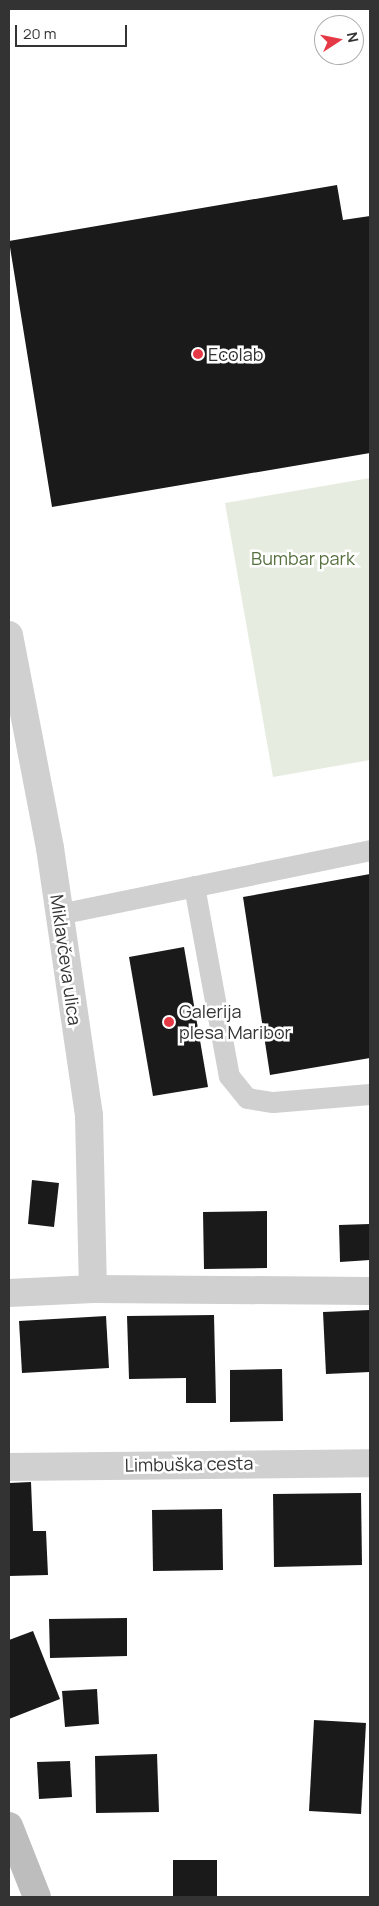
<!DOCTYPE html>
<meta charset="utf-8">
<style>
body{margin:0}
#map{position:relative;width:379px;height:1906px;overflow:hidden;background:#fff;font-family:Manrope,sans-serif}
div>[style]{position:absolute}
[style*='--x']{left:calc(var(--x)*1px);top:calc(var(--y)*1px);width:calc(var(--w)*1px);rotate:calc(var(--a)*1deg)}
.green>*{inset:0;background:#e6ecdf}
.building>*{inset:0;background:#1a1a1a}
.lane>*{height:21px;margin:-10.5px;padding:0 10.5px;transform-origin:10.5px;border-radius:10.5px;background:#d0d0d0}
.street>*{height:28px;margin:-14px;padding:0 14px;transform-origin:14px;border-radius:14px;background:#d0d0d0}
.secondary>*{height:28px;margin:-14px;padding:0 14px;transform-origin:14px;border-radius:14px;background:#bdbdbd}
.dots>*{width:14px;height:14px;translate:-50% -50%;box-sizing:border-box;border:2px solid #fff;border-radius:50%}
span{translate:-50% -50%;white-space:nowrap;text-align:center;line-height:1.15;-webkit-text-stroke:5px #fff;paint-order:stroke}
.poi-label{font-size:18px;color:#333}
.left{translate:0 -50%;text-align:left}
.park-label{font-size:18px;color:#56703f}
.street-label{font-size:18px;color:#333}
.frame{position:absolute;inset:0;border:10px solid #333;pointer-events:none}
.north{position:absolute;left:314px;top:15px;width:50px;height:50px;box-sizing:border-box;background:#fff;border:1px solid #adadad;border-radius:50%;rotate:79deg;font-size:14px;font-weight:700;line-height:20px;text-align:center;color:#333}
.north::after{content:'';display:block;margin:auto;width:18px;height:22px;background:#e63946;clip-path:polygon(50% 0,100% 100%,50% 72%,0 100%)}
.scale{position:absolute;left:15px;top:25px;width:112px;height:22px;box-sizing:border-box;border:2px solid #333;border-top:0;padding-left:6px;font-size:15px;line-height:18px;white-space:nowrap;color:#333;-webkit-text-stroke:4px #fff;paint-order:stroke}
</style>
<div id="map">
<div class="green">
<div style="clip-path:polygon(370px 478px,370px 760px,273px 777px,225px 503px)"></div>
</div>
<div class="building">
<div style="clip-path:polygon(337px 185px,343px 220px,370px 216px,370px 453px,52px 507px,9px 241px)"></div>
<div style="clip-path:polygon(370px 874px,370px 1058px,270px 1075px,243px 897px)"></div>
<div style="clip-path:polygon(184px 947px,208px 1087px,153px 1096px,129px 957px)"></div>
<div style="clip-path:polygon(32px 1180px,59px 1183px,54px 1227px,28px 1224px)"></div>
<div style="clip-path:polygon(267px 1211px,267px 1268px,204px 1269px,203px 1212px)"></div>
<div style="clip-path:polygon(370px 1224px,370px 1260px,340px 1262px,339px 1225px)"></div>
<div style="clip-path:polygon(370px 1310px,370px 1372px,326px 1374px,323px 1312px)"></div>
<div style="clip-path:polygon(214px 1315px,216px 1403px,186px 1403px,186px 1378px,129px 1379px,127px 1316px)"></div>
<div style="clip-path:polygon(106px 1316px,109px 1368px,22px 1373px,19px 1321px)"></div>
<div style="clip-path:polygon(282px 1369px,283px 1421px,230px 1422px,230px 1370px)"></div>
<div style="clip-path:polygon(31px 1482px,33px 1531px,46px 1531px,48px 1575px,9px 1576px,9px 1483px)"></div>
<div style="clip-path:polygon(361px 1493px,362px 1565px,274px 1567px,273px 1494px)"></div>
<div style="clip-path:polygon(222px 1509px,223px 1570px,153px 1571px,152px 1510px)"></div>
<div style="clip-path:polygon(127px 1618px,127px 1656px,50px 1658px,49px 1619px)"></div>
<div style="clip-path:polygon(33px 1631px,60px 1699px,9px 1719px,9px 1640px)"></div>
<div style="clip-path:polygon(97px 1689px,99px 1724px,65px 1727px,62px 1691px)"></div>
<div style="clip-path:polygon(314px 1720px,366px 1723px,361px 1814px,309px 1811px)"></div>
<div style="clip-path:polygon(157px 1754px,159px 1812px,96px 1813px,95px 1756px)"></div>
<div style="clip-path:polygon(70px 1761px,72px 1797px,39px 1799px,37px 1762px)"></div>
<div style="clip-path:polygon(173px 1860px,217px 1860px,217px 1897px,173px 1897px)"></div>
</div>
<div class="lane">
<div style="--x:194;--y:886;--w:193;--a:79.6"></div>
<div style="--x:229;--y:1076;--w:28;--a:51"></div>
<div style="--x:247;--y:1098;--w:26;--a:9"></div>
<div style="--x:273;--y:1102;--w:97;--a:-4.7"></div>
<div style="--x:59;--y:914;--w:318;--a:-11.6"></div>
</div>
<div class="street">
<div style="--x:9;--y:635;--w:217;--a:79.1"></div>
<div style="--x:50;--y:848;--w:270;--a:81.7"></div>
<div style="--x:89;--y:1115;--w:174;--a:88.7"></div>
<div style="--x:9;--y:1293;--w:84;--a:-2.7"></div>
<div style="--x:93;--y:1289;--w:277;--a:0.4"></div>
<div style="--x:9;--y:1467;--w:361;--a:-0.6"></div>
</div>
<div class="secondary">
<div style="--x:9;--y:1826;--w:76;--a:68.5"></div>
</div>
<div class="dots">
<div style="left:198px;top:354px;background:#e63946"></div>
<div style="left:169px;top:1022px;background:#e63946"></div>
</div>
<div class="poi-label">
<span class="left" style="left:208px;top:354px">Ecolab</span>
<span class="left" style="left:179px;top:1022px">Galerija<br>plesa Maribor</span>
</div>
<div class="park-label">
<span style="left:303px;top:558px">Bumbar park</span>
</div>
<div class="street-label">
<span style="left:66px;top:960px;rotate:82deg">Miklavčeva ulica</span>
<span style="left:189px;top:1464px;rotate:-1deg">Limbuška cesta</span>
</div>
<div class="frame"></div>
<div class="north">N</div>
<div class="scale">20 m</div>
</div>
